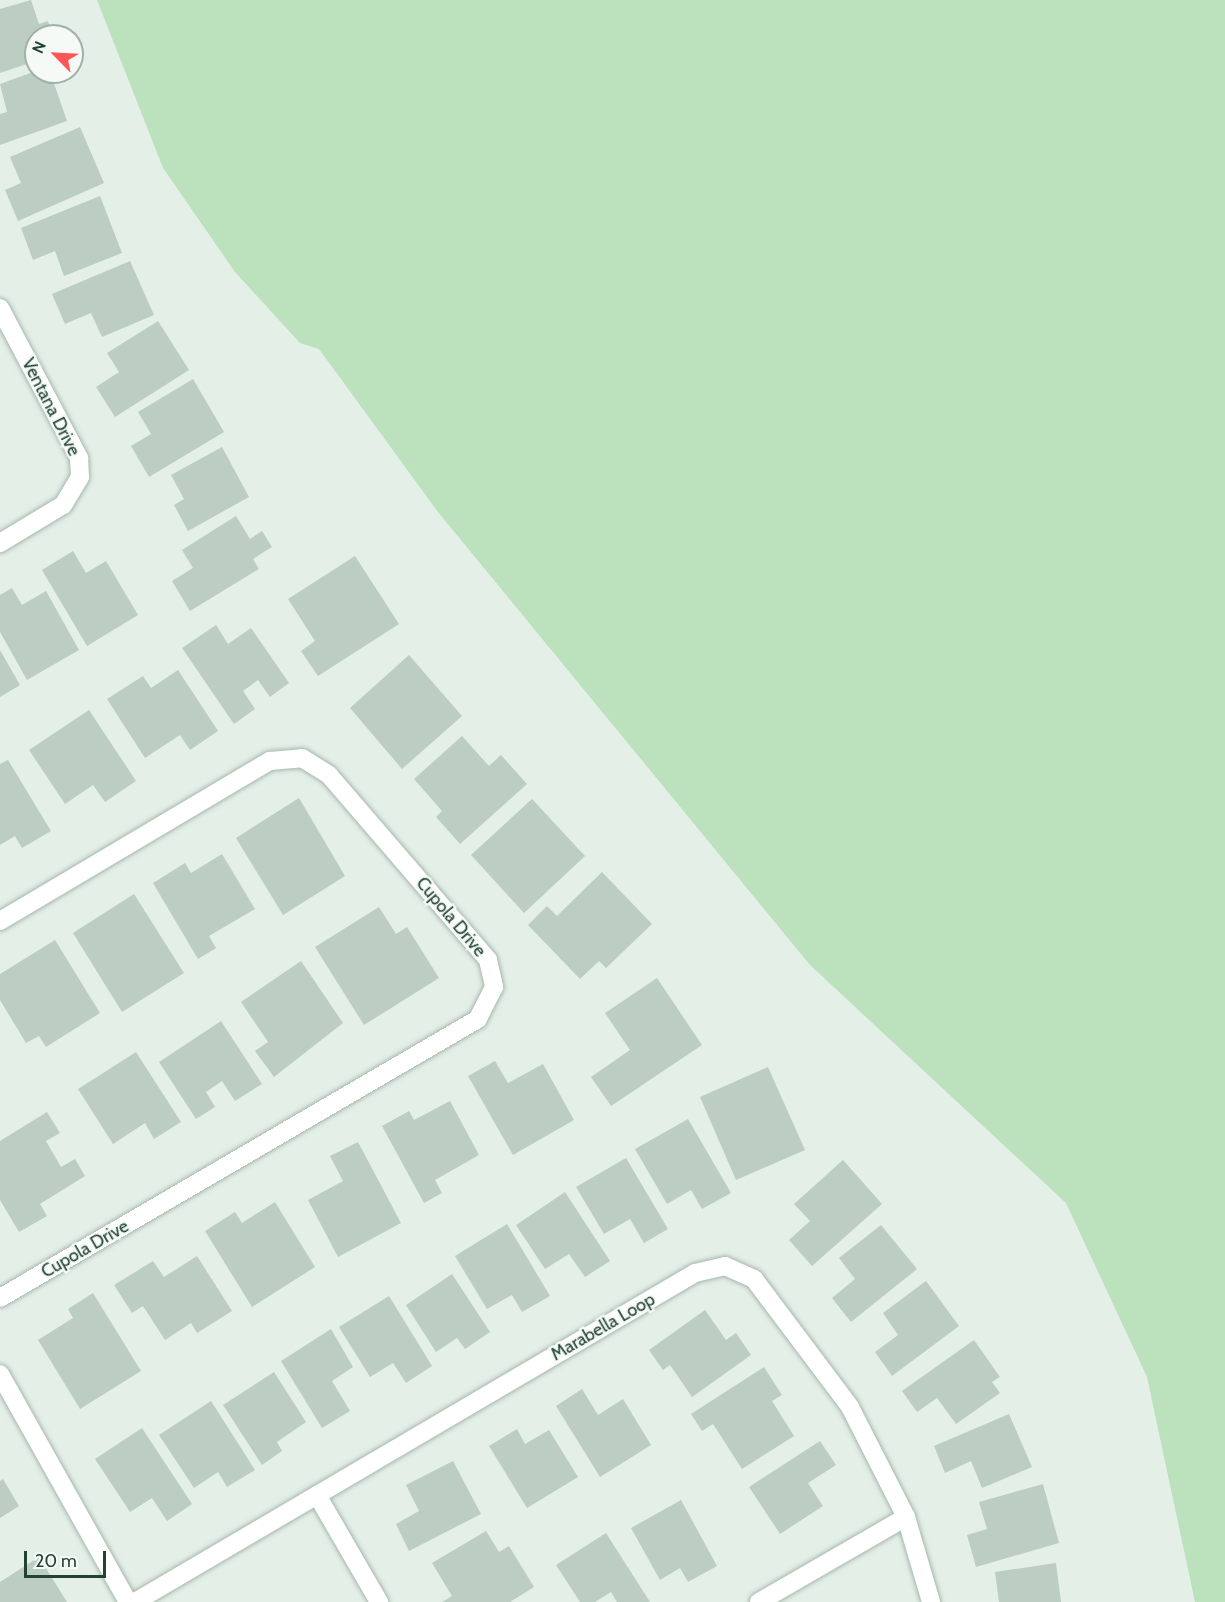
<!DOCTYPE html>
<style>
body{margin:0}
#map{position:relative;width:1225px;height:1602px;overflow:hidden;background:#e4efe7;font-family:Cabin,sans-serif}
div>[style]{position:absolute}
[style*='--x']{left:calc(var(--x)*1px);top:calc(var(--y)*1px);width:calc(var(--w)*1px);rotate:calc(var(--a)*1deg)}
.green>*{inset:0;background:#bce1bd}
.building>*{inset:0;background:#bccdc2}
.roads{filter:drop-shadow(0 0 2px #a6b8ad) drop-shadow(0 0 2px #a6b8ad)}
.minor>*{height:18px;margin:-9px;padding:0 9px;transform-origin:9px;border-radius:9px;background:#fff}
span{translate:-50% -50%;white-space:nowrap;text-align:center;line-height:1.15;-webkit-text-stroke:4.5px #f5faf7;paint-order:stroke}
.street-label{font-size:18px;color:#224232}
.north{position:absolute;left:24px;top:24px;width:60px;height:60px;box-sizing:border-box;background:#f5faf7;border:2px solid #a1b0a8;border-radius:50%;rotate:294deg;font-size:16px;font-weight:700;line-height:24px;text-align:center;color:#224232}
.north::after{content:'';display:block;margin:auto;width:21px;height:27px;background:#fc5755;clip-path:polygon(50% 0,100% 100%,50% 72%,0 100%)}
.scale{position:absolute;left:24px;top:1551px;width:82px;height:27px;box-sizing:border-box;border:3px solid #224232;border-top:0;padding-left:8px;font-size:18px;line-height:21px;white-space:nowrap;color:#224232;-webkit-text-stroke:4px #f5faf7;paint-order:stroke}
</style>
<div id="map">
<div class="green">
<div style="clip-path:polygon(97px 0,1225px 0,1225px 1602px,1195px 1602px,1147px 1377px,1066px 1203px,810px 965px,438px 512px,319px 349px,300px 343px,235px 272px,163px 168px)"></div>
</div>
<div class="building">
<div style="clip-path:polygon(31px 0,39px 24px,48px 21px,53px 36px,36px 36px,36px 61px,0 73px,0 9px)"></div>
<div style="clip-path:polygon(36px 71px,50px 72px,67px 121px,0 145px,0 114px,7px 112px,0 84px)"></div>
<div style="clip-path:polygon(80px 127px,104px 183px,18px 221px,5px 190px,21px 183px,10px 157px)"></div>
<div style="clip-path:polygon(100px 196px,122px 253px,64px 276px,55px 251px,33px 260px,21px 228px)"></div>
<div style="clip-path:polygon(130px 261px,154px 315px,102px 337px,91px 313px,65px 324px,52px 294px)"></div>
<div style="clip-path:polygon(158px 321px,189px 370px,115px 417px,96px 387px,119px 372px,107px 353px)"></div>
<div style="clip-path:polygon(193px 379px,224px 432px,149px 477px,131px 446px,151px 434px,138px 412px)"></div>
<div style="clip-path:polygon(222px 447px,249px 497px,188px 531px,174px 505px,184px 499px,171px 475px)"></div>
<div style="clip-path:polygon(236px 516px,250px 539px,262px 531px,272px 547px,253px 559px,259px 569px,190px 611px,172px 581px,193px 568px,182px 550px)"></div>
<div style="clip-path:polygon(73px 551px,86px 573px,106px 561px,138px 615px,87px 646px,42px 570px)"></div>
<div style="clip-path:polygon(355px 556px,399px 624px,318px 676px,301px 651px,315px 641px,288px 599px)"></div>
<div style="clip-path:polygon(12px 588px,22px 605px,46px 591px,79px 650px,27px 680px,0 632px,0 595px)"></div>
<div style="clip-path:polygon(216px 625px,228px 644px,251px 628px,289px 683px,270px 697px,258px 680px,243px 691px,255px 709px,234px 724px,182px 648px)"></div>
<div style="clip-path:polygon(0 650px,20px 685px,0 697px)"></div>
<div style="clip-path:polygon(409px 655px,462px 716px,402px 769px,350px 708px)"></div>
<div style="clip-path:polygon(178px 670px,218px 731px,190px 750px,180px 735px,145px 758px,107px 699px,143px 676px,151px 688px)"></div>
<div style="clip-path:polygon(89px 710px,136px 781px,105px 802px,93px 785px,65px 804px,29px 750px)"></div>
<div style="clip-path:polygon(462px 736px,489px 766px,501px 755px,527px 784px,460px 844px,436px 817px,442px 811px,414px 779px)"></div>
<div style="clip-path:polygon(8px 760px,51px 831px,22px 848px,15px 836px,0 845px,0 764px)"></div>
<div style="clip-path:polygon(299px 798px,345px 876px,283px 915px,236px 838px)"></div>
<div style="clip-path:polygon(532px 799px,585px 856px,524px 913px,471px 855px)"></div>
<div style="clip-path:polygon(222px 854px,255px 909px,209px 936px,216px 948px,198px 959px,153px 883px,185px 863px,191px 873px)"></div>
<div style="clip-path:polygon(602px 872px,652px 924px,606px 968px,599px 961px,580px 979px,528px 925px,547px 906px,557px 916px)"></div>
<div style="clip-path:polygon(134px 894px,184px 973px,122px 1012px,73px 933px)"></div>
<div style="clip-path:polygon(379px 907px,396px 934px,407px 927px,439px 978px,364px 1025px,315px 947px)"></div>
<div style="clip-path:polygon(55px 940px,100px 1013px,46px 1047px,39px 1036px,26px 1043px,0 1000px,0 974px)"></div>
<div style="clip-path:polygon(301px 961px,343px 1023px,274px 1077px,255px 1051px,268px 1042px,241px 1002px)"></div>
<div style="clip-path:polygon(657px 978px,702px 1045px,611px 1106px,591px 1077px,630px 1050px,605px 1013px)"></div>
<div style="clip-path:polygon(221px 1021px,262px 1084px,235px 1101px,222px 1081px,206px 1092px,215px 1107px,196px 1119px,159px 1062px)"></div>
<div style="clip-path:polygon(136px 1052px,181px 1122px,154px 1139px,145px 1123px,113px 1144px,78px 1089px)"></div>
<div style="clip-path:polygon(495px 1061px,508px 1083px,543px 1064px,574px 1120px,513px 1155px,468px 1076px)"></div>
<div style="clip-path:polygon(768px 1067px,805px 1150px,736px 1180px,700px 1097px)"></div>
<div style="clip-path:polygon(450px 1101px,479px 1155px,435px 1180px,442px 1193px,424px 1203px,382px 1126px,409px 1111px,414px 1120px)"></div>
<div style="clip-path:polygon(47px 1112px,60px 1133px,46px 1141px,61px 1167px,75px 1159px,85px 1176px,40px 1204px,47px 1216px,19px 1232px,0 1200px,0 1141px)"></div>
<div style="clip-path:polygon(688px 1119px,731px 1193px,702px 1209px,691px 1190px,667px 1204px,635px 1149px)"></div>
<div style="clip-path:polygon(358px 1142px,401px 1223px,338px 1257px,308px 1200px,343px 1181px,330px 1156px)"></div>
<div style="clip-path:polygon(626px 1158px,668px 1229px,644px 1243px,630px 1219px,604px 1234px,576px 1187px)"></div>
<div style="clip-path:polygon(843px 1160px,882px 1204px,812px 1266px,789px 1240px,810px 1221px,794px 1204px)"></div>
<div style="clip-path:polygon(565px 1192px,610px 1261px,585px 1277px,569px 1254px,545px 1269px,516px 1225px)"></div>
<div style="clip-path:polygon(275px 1202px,315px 1267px,252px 1307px,205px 1231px,235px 1212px,242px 1223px)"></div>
<div style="clip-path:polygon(507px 1224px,550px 1296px,522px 1312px,512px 1295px,487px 1309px,455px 1256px)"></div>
<div style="clip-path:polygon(881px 1225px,917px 1269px,851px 1322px,832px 1298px,855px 1279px,839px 1258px)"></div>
<div style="clip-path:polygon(197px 1256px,232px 1311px,197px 1333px,191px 1323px,165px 1340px,143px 1306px,132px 1313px,114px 1285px,153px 1261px,164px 1277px)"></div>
<div style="clip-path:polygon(452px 1274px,490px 1332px,465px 1349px,457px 1338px,436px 1352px,406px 1305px)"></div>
<div style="clip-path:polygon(926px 1281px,959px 1326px,892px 1376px,875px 1352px,898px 1335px,883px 1313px)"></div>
<div style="clip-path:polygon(93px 1293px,141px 1371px,80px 1409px,38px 1340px,73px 1318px,68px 1309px)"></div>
<div style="clip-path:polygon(389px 1296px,432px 1366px,406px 1383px,393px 1363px,370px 1377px,339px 1327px)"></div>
<div style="clip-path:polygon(705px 1310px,726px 1340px,736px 1333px,751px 1355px,692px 1397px,670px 1365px,663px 1370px,649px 1350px)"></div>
<div style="clip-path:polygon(331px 1329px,353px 1367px,332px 1381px,350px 1411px,322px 1428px,281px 1361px)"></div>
<div style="clip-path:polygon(974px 1340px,1000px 1377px,992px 1382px,1000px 1393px,956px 1424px,937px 1398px,917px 1412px,902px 1391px)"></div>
<div style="clip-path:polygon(764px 1367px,782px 1395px,772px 1401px,794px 1436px,742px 1469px,713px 1424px,702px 1431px,691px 1414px)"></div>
<div style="clip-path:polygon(274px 1372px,306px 1422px,277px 1442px,282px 1451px,262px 1465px,223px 1405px)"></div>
<div style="clip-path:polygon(582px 1389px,598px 1415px,623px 1399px,651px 1445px,600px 1477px,556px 1406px)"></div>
<div style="clip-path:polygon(211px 1401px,255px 1470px,227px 1487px,218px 1472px,194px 1488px,159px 1435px)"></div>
<div style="clip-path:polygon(1009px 1414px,1032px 1467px,982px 1488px,971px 1461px,945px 1473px,934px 1446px)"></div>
<div style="clip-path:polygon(142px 1428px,192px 1504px,167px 1521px,152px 1498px,130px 1512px,95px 1459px)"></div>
<div style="clip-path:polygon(517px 1429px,525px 1444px,549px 1430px,578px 1477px,527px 1508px,489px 1446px)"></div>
<div style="clip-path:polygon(820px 1441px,836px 1465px,808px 1483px,823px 1506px,780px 1534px,749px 1487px)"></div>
<div style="clip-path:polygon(453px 1461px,481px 1514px,409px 1551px,396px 1524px,419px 1511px,406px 1485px)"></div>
<div style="clip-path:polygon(3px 1479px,19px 1506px,0 1518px,0 1481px)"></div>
<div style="clip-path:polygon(1043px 1484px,1059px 1543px,976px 1567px,967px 1535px,987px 1529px,979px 1502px)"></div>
<div style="clip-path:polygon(681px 1500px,717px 1566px,688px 1582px,680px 1568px,660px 1580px,631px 1528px)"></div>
<div style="clip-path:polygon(486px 1531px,499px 1552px,509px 1546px,534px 1587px,510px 1602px,442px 1602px,452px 1596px,432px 1563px)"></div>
<div style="clip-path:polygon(606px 1533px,650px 1602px,617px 1602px,611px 1592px,595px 1602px,580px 1602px,556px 1565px)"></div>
<div style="clip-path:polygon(39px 1557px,67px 1602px,0 1602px,0 1582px)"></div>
<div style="clip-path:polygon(1056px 1563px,1061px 1602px,999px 1602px,995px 1572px)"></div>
</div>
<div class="roads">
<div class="minor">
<div style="--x:0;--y:308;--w:170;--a:62.2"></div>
<div style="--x:79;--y:458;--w:19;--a:87"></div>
<div style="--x:80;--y:477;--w:33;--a:121"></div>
<div style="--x:63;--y:505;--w:74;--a:148.9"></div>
<div style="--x:0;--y:921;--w:314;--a:-30.7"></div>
<div style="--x:270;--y:761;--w:32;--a:-5"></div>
<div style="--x:302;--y:758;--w:32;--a:32"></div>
<div style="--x:329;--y:775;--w:244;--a:49.3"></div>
<div style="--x:488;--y:960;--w:28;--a:77"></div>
<div style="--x:494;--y:987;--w:36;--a:117"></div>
<div style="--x:478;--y:1019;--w:553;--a:149.73"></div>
<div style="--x:0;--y:1374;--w:261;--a:60.7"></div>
<div style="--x:317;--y:1495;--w:124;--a:59.9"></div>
<div style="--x:135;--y:1602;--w:649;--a:-30.43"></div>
<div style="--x:695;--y:1273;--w:31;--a:-13"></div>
<div style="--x:725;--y:1266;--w:32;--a:24"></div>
<div style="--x:754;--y:1279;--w:160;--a:53.1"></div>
<div style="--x:850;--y:1407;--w:123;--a:63"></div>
<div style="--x:906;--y:1517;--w:89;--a:73.6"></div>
<div style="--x:759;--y:1602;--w:170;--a:-30"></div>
</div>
</div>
<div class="street-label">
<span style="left:51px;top:407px;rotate:63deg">Ventana Drive</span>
<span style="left:451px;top:917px;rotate:50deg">Cupola Drive</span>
<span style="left:85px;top:1249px;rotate:-30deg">Cupola Drive</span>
<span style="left:603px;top:1327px;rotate:-30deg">Marabella Loop</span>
</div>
<div class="north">N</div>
<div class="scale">20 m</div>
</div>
